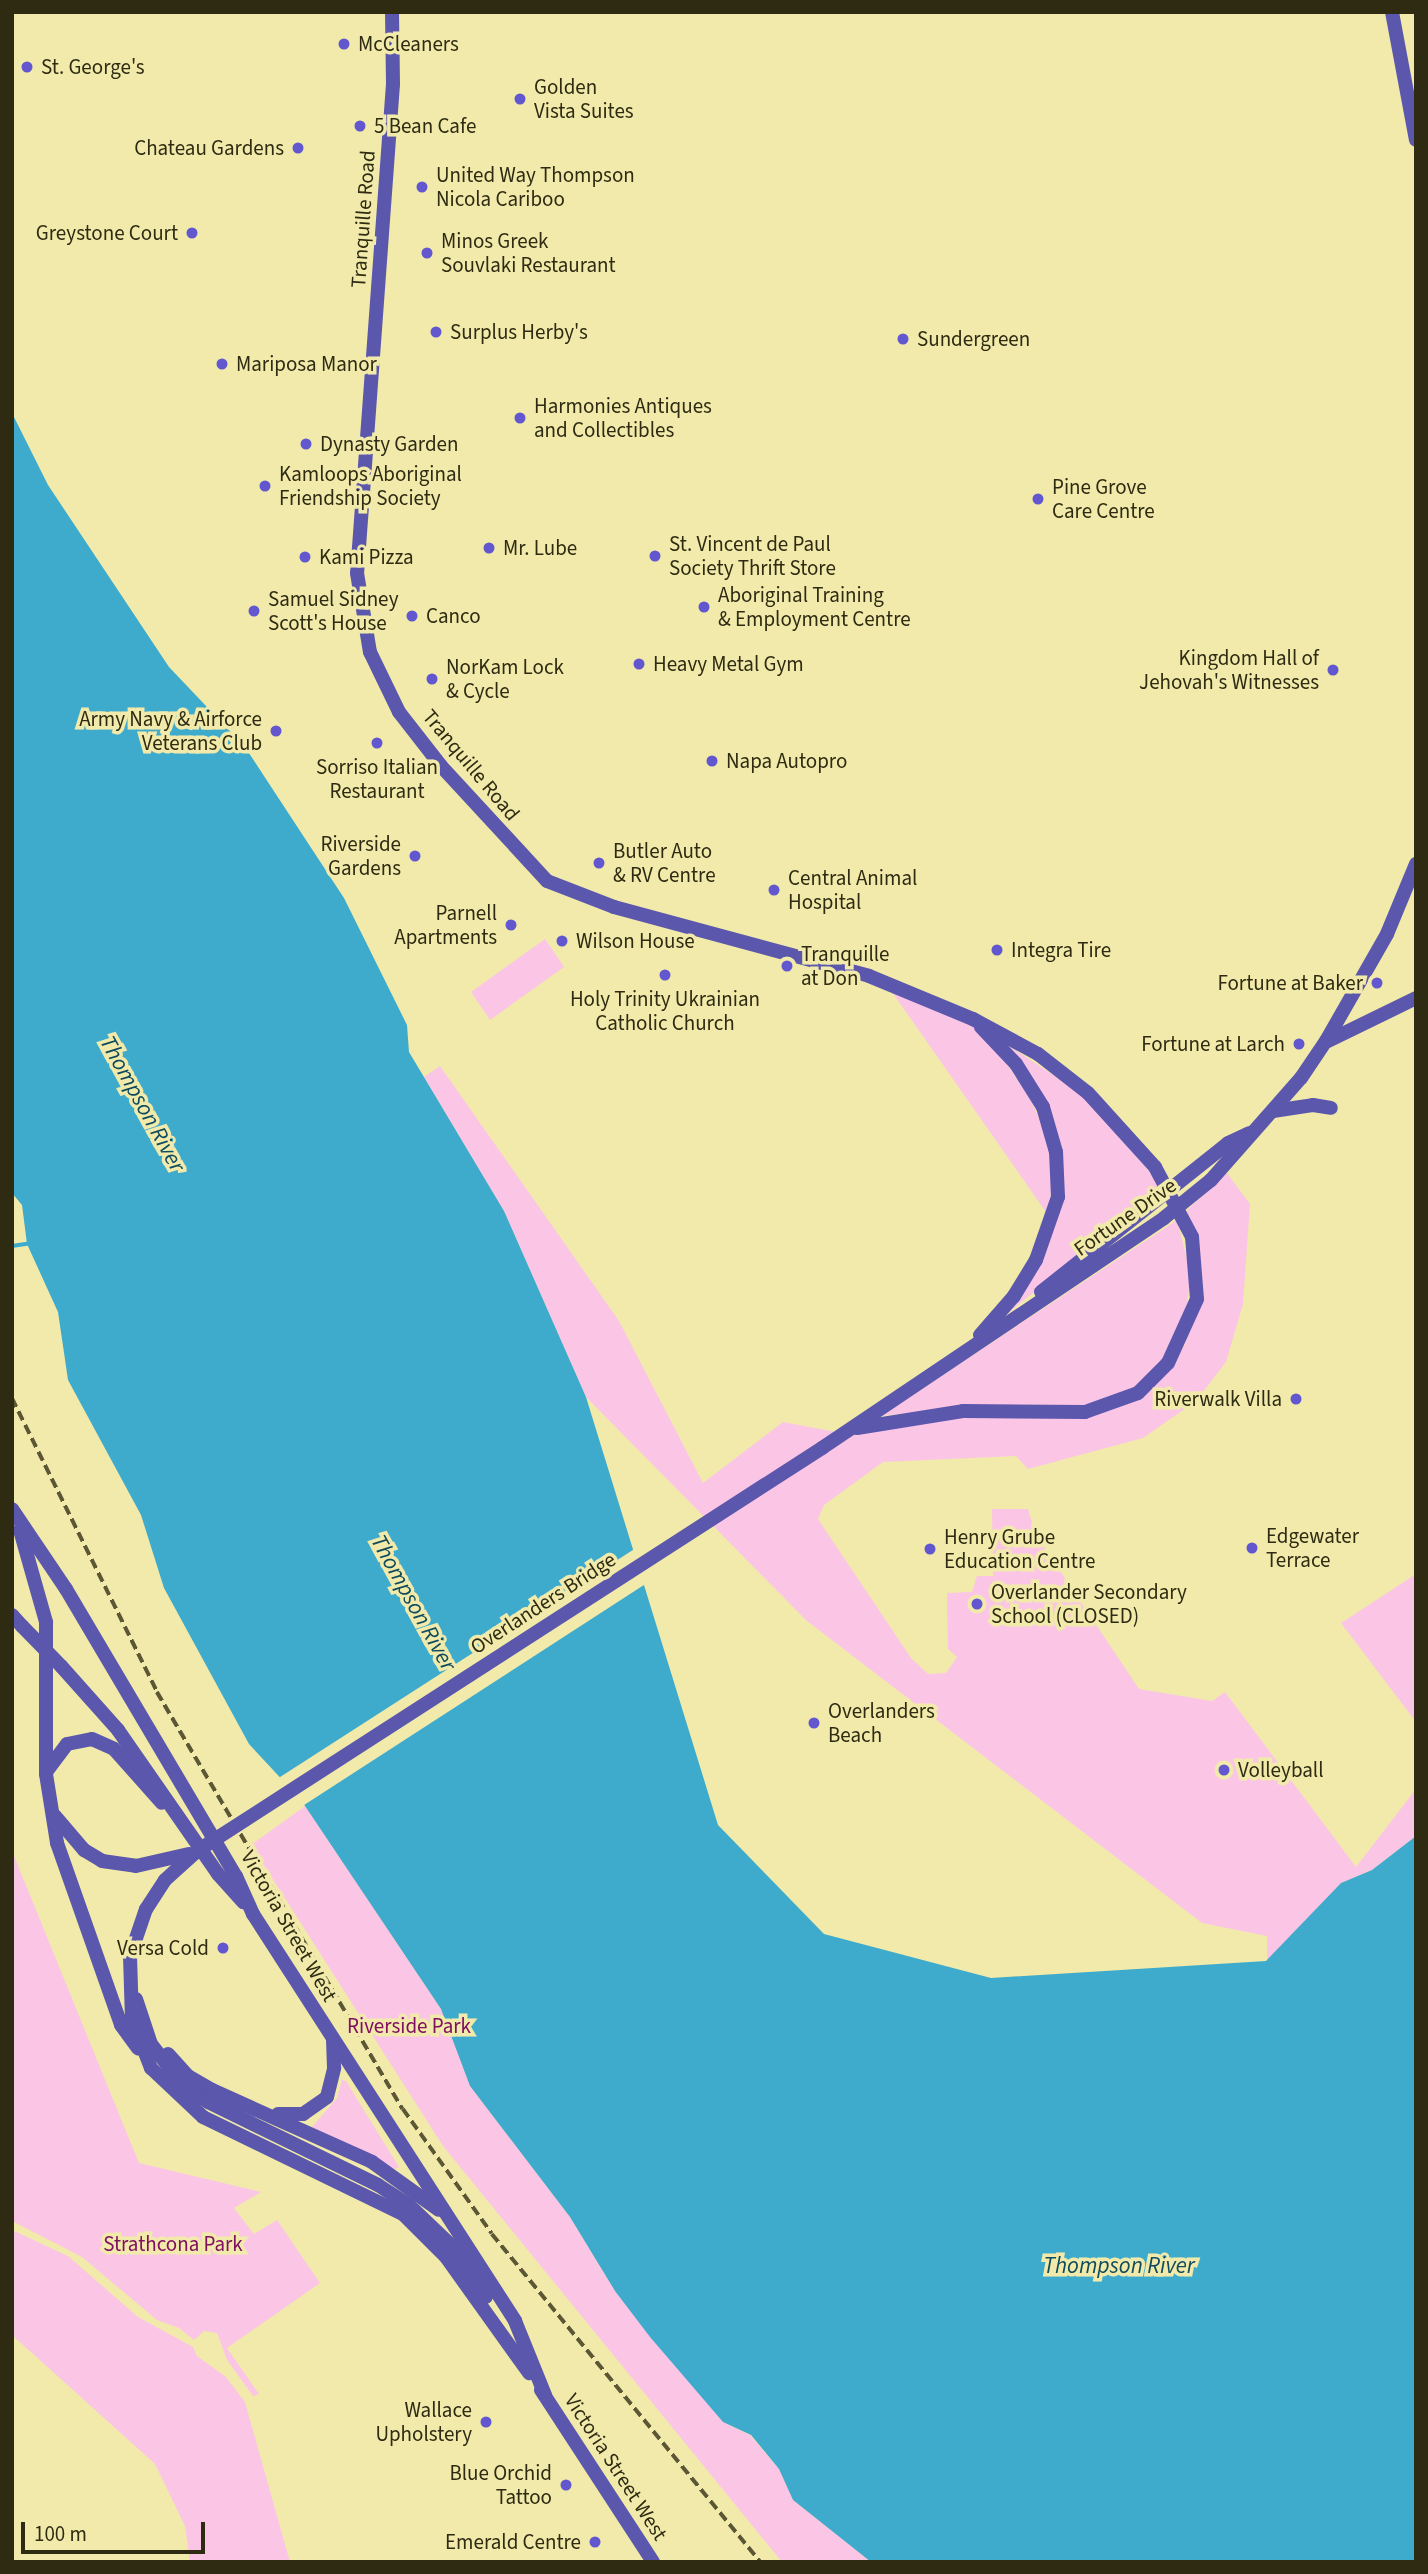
<!DOCTYPE html>
<style>
body{margin:0}
#map{position:relative;width:1428px;height:2574px;overflow:hidden;background:#f1eaab;font-family:"Source Sans 3",sans-serif}
div>[style]{position:absolute}
[style*='--x']{left:calc(var(--x)*1px);top:calc(var(--y)*1px);width:calc(var(--w)*1px);rotate:calc(var(--a)*1deg)}
.green>*{inset:0;background:#fbc6e5}
.water>*{inset:0;background:#3eabcd}
.pier>*{inset:0;background:#f1eaab}
.stream>*{height:3.5px;margin:-1.75px;padding:0 1.75px;transform-origin:1.75px;border-radius:1.75px;background:#3eabcd}
.secondary>*{height:14px;margin:-7px;padding:0 7px;transform-origin:7px;border-radius:7px;background:#5b57ad}
.rail>*{height:3.5px;margin-top:-1.75px;transform-origin:0;background:repeating-linear-gradient(90deg,#5b5735 0 10px,transparent 0 15px)}
.secondary-bridge>*{height:14px;margin:-7px;padding:0 7px;transform-origin:7px;border-radius:7px;background:#5b57ad}
.dots>*{width:19px;height:19px;translate:-50% -50%;box-sizing:border-box;border:4px solid #f1eaab;border-radius:50%}
span{translate:-50% -50%;white-space:nowrap;text-align:center;line-height:1.15;-webkit-text-stroke:7px #f1eaab;paint-order:stroke}
.poi-label{font-size:21px;color:#2e2b12}
.left{translate:0 -50%;text-align:left}
.right{translate:-100% -50%;text-align:right}
.street-label{font-size:21px;color:#2e2b12}
.park-label{font-size:21px;color:#810f62}
.water-label{font-size:23px;color:#0d4b5d;font-style:italic}
.frame{position:absolute;inset:0;border:14px solid #2e2b12;pointer-events:none}
.scale{position:absolute;left:21px;top:2522px;width:184px;height:32px;box-sizing:border-box;border:4px solid #2e2b12;border-top:0;padding-left:9px;font-size:21px;line-height:24px;white-space:nowrap;color:#2e2b12;-webkit-text-stroke:5px #f1eaab;paint-order:stroke}
</style>
<div id="map">
<div class="green">
<div style="clip-path:polygon(545px 939px,564px 967px,490px 1020px,471px 992px)"></div>
<div style="clip-path:polygon(892px 992px,973px 1026px,1003px 1058px,1031px 1100px,1048px 1139px,1053px 1178px,1048px 1215px)"></div>
<div style="clip-path:polygon(1006px 1044px,1079px 1092px,1132px 1147px,1161px 1189px,1008px 1313px,1044px 1254px,1062px 1150px)"></div>
<div style="clip-path:polygon(440px 1066px,619px 1321px,703px 1483px,783px 1422px,852px 1435px,963px 1417px,1086px 1416px,1172px 1365px,1185px 1344px,1201px 1298px,1200px 1259px,1187px 1210px,1227px 1173px,1250px 1204px,1243px 1304px,1226px 1362px,1196px 1401px,1143px 1438px,1028px 1469px,1016px 1456px,883px 1462px,824px 1505px,818px 1519px,911px 1658px,928px 1674px,946px 1673px,957px 1657px,948px 1649px,947px 1593px,972px 1592px,977px 1576px,993px 1576px,992px 1509px,1028px 1509px,1036px 1535px,1139px 1689px,1212px 1701px,1225px 1692px,1356px 1867px,1416px 1789px,1416px 1836px,1372px 1870px,1341px 1883px,1267px 1961px,1267px 1936px,1202px 1923px,807px 1621px,586px 1397px,504px 1211px,424px 1077px)"></div>
<div style="clip-path:polygon(1177px 1220px,1191px 1274px,1185px 1318px,1162px 1361px,1136px 1388px,1083px 1408px,963px 1407px,881px 1416px)"></div>
<div style="clip-path:polygon(1416px 1574px,1416px 1722px,1341px 1623px)"></div>
<div style="clip-path:polygon(305px 1806px,441px 2009px,470px 2086px,570px 2217px,615px 2291px,723px 2422px,750px 2435px,779px 2469px,793px 2500px,871px 2562px,782px 2562px,443px 2146px,251px 1845px)"></div>
<div style="clip-path:polygon(12px 1851px,139px 2163px,261px 2192px,234px 2208px,254px 2234px,277px 2220px,320px 2283px,227px 2348px,259px 2394px,253px 2396px,227px 2360px,217px 2333px,204px 2331px,194px 2340px,179px 2328px,157px 2320px,82px 2257px,12px 2221px)"></div>
<div style="clip-path:polygon(342px 2080px,346px 2081px,399px 2167px,395px 2169px,312px 2127px,337px 2098px)"></div>
<div style="clip-path:polygon(12px 2230px,68px 2256px,138px 2317px,193px 2347px,197px 2356px,226px 2377px,245px 2402px,290px 2562px,190px 2562px,185px 2526px,155px 2464px,12px 2335px)"></div>
</div>
<div class="water">
<div style="clip-path:polygon(12px 413px,48px 485px,169px 667px,245px 747px,344px 898px,407px 1025px,409px 1052px,504px 1211px,586px 1397px,718px 1825px,824px 1934px,991px 1978px,1266px 1961px,1341px 1883px,1372px 1870px,1416px 1836px,1416px 2562px,871px 2562px,793px 2500px,779px 2469px,751px 2435px,723px 2422px,650px 2337px,615px 2291px,570px 2217px,470px 2086px,441px 2009px,301px 1800px,249px 1744px,164px 1588px,141px 1515px,68px 1380px,58px 1312px,27px 1244px,22px 1205px,12px 1193px)"></div>
</div>
<div class="pier">
<div style="clip-path:polygon(636px 1548px,647px 1583px,301px 1807px,277px 1779px)"></div>
</div>
<div class="stream">
<div style="--x:12;--y:1246;--w:15;--a:-8"></div>
</div>
<div class="secondary">
<div style="--x:392;--y:12;--w:72;--a:89.2"></div>
<div style="--x:393;--y:84;--w:490;--a:94.2"></div>
<div style="--x:357;--y:573;--w:80;--a:80.7"></div>
<div style="--x:370;--y:652;--w:67;--a:64.2"></div>
<div style="--x:399;--y:712;--w:68;--a:52.1"></div>
<div style="--x:441;--y:766;--w:156;--a:47.3"></div>
<div style="--x:547;--y:881;--w:72;--a:21.2"></div>
<div style="--x:614;--y:907;--w:264;--a:15.1"></div>
<div style="--x:869;--y:976;--w:113;--a:22.5"></div>
<div style="--x:973;--y:1019;--w:74;--a:28.3"></div>
<div style="--x:1038;--y:1054;--w:63;--a:38"></div>
<div style="--x:1088;--y:1093;--w:100;--a:47.8"></div>
<div style="--x:1392;--y:12;--w:130;--a:79.4"></div>
<div style="--x:1328;--y:1041;--w:98;--a:-26"></div>
<div style="--x:1273;--y:1111;--w:40;--a:-8.5"></div>
<div style="--x:1313;--y:1105;--w:18;--a:9"></div>
<div style="--x:1041;--y:1292;--w:239;--a:-38.5"></div>
<div style="--x:1228;--y:1143;--w:23;--a:-25"></div>
<div style="--x:980;--y:1335;--w:52;--a:-48.9"></div>
<div style="--x:1014;--y:1296;--w:42;--a:-58.6"></div>
<div style="--x:1036;--y:1260;--w:67;--a:-70.8"></div>
<div style="--x:1058;--y:1197;--w:45;--a:-92.5"></div>
<div style="--x:1056;--y:1152;--w:47;--a:-106.1"></div>
<div style="--x:1043;--y:1107;--w:51;--a:-122.1"></div>
<div style="--x:1016;--y:1064;--w:51;--a:-133.4"></div>
<div style="--x:857;--y:1428;--w:107;--a:-9.1"></div>
<div style="--x:963;--y:1411;--w:122;--a:0.5"></div>
<div style="--x:1085;--y:1412;--w:56;--a:-19.7"></div>
<div style="--x:1138;--y:1393;--w:42;--a:-45"></div>
<div style="--x:1168;--y:1363;--w:70;--a:-65.6"></div>
<div style="--x:1197;--y:1299;--w:62;--a:-94.6"></div>
<div style="--x:822;--y:1448;--w:412;--a:-33.9"></div>
<div style="--x:1164;--y:1218;--w:60;--a:-39"></div>
<div style="--x:1211;--y:1180;--w:136;--a:-48.6"></div>
<div style="--x:1301;--y:1078;--w:45;--a:-56"></div>
<div style="--x:1326;--y:1041;--w:123;--a:-60.3"></div>
<div style="--x:1387;--y:934;--w:76;--a:-67.5"></div>
<div style="--x:12;--y:1509;--w:97;--a:56"></div>
<div style="--x:66;--y:1589;--w:334;--a:59.4"></div>
<div style="--x:236;--y:1876;--w:42;--a:65.9"></div>
<div style="--x:253;--y:1914;--w:484;--a:57.2"></div>
<div style="--x:515;--y:2321;--w:80;--a:67.9"></div>
<div style="--x:20;--y:1530;--w:96;--a:74.2"></div>
<div style="--x:46;--y:1622;--w:152;--a:90"></div>
<div style="--x:46;--y:1774;--w:70;--a:80.9"></div>
<div style="--x:57;--y:1843;--w:193;--a:70.6"></div>
<div style="--x:121;--y:2025;--w:29;--a:54"></div>
<div style="--x:12;--y:1615;--w:15;--a:48"></div>
<div style="--x:61;--y:1666;--w:86;--a:48.3"></div>
<div style="--x:118;--y:1730;--w:175;--a:55.2"></div>
<div style="--x:218;--y:1874;--w:38;--a:48"></div>
<div style="--x:46;--y:1772;--w:35;--a:-53"></div>
<div style="--x:67;--y:1744;--w:25;--a:-11"></div>
<div style="--x:92;--y:1739;--w:24;--a:24"></div>
<div style="--x:114;--y:1749;--w:72;--a:48.4"></div>
<div style="--x:55;--y:1816;--w:45;--a:49.5"></div>
<div style="--x:84;--y:1850;--w:21;--a:31"></div>
<div style="--x:102;--y:1861;--w:34;--a:8"></div>
<div style="--x:136;--y:1866;--w:54;--a:-12.8"></div>
<div style="--x:197;--y:1851;--w:43;--a:137.8"></div>
<div style="--x:165;--y:1880;--w:35;--a:123"></div>
<div style="--x:146;--y:1909;--w:50;--a:108.8"></div>
<div style="--x:130;--y:1956;--w:63;--a:88.2"></div>
<div style="--x:132;--y:2019;--w:53;--a:68.8"></div>
<div style="--x:151;--y:2068;--w:71;--a:43.3"></div>
<div style="--x:203;--y:2117;--w:222;--a:25.9"></div>
<div style="--x:403;--y:2214;--w:61;--a:45"></div>
<div style="--x:446;--y:2257;--w:143;--a:54.4"></div>
<div style="--x:136;--y:1999;--w:47;--a:71.6"></div>
<div style="--x:151;--y:2044;--w:52;--a:52"></div>
<div style="--x:183;--y:2085;--w:30;--a:34"></div>
<div style="--x:208;--y:2102;--w:189;--a:26"></div>
<div style="--x:378;--y:2185;--w:37;--a:33"></div>
<div style="--x:409;--y:2205;--w:64;--a:43.7"></div>
<div style="--x:455;--y:2249;--w:57;--a:57.1"></div>
<div style="--x:168;--y:2054;--w:30;--a:48"></div>
<div style="--x:188;--y:2076;--w:28;--a:30"></div>
<div style="--x:212;--y:2090;--w:175;--a:24.2"></div>
<div style="--x:372;--y:2162;--w:82;--a:35.6"></div>
<div style="--x:278;--y:2114;--w:25;--a:0"></div>
<div style="--x:303;--y:2114;--w:29;--a:-35"></div>
<div style="--x:327;--y:2097;--w:30;--a:-76"></div>
<div style="--x:334;--y:2068;--w:27;--a:-92"></div>
<div style="--x:541;--y:2390;--w:205;--a:56.9"></div>
</div>
<div class="rail">
<div style="--x:12;--y:1398;--w:328;--a:63.7"></div>
<div style="--x:157;--y:1692;--w:484;--a:59.5"></div>
<div style="--x:403;--y:2109;--w:153;--a:54.5"></div>
<div style="--x:492;--y:2234;--w:424;--a:50.7"></div>
</div>
<div class="secondary-bridge">
<div style="--x:1155;--y:1167;--w:79;--a:62.1"></div>
<div style="--x:22;--y:1626;--w:56;--a:45.7"></div>
<div style="--x:197;--y:1851;--w:744;--a:-32.81"></div>
</div>
<div class="dots">
<div style="left:344px;top:44px;background:#6357d0"></div>
<div style="left:27px;top:67px;background:#6357d0"></div>
<div style="left:520px;top:99px;background:#6357d0"></div>
<div style="left:360px;top:126px;background:#6357d0"></div>
<div style="left:298px;top:148px;background:#6357d0"></div>
<div style="left:422px;top:187px;background:#6357d0"></div>
<div style="left:192px;top:233px;background:#6357d0"></div>
<div style="left:427px;top:253px;background:#6357d0"></div>
<div style="left:436px;top:332px;background:#6357d0"></div>
<div style="left:903px;top:339px;background:#6357d0"></div>
<div style="left:222px;top:364px;background:#6357d0"></div>
<div style="left:520px;top:418px;background:#6357d0"></div>
<div style="left:306px;top:444px;background:#6357d0"></div>
<div style="left:265px;top:486px;background:#6357d0"></div>
<div style="left:1038px;top:499px;background:#6357d0"></div>
<div style="left:489px;top:548px;background:#6357d0"></div>
<div style="left:655px;top:556px;background:#6357d0"></div>
<div style="left:305px;top:557px;background:#6357d0"></div>
<div style="left:704px;top:607px;background:#6357d0"></div>
<div style="left:254px;top:611px;background:#6357d0"></div>
<div style="left:412px;top:616px;background:#6357d0"></div>
<div style="left:639px;top:664px;background:#6357d0"></div>
<div style="left:1333px;top:670px;background:#6357d0"></div>
<div style="left:432px;top:679px;background:#6357d0"></div>
<div style="left:276px;top:731px;background:#6357d0"></div>
<div style="left:377px;top:743px;background:#6357d0"></div>
<div style="left:712px;top:761px;background:#6357d0"></div>
<div style="left:415px;top:856px;background:#6357d0"></div>
<div style="left:599px;top:863px;background:#6357d0"></div>
<div style="left:774px;top:890px;background:#6357d0"></div>
<div style="left:511px;top:925px;background:#6357d0"></div>
<div style="left:562px;top:941px;background:#6357d0"></div>
<div style="left:997px;top:950px;background:#6357d0"></div>
<div style="left:787px;top:966px;background:#6357d0"></div>
<div style="left:665px;top:975px;background:#6357d0"></div>
<div style="left:1377px;top:983px;background:#6357d0"></div>
<div style="left:1299px;top:1044px;background:#6357d0"></div>
<div style="left:1296px;top:1399px;background:#6357d0"></div>
<div style="left:1252px;top:1548px;background:#6357d0"></div>
<div style="left:930px;top:1549px;background:#6357d0"></div>
<div style="left:977px;top:1604px;background:#6357d0"></div>
<div style="left:814px;top:1723px;background:#6357d0"></div>
<div style="left:1224px;top:1770px;background:#6357d0"></div>
<div style="left:223px;top:1948px;background:#6357d0"></div>
<div style="left:486px;top:2422px;background:#6357d0"></div>
<div style="left:566px;top:2485px;background:#6357d0"></div>
<div style="left:595px;top:2542px;background:#6357d0"></div>
</div>
<div class="poi-label">
<span class="left" style="left:358px;top:44px">McCleaners</span>
<span class="left" style="left:41px;top:67px">St. George's</span>
<span class="left" style="left:534px;top:99px">Golden<br>Vista Suites</span>
<span class="left" style="left:374px;top:126px">5 Bean Cafe</span>
<span class="right" style="left:284px;top:148px">Chateau Gardens</span>
<span class="left" style="left:436px;top:187px">United Way Thompson<br>Nicola Cariboo</span>
<span class="right" style="left:178px;top:233px">Greystone Court</span>
<span class="left" style="left:441px;top:253px">Minos Greek<br>Souvlaki Restaurant</span>
<span class="left" style="left:450px;top:332px">Surplus Herby's</span>
<span class="left" style="left:917px;top:339px">Sundergreen</span>
<span class="left" style="left:236px;top:364px">Mariposa Manor</span>
<span class="left" style="left:534px;top:418px">Harmonies Antiques<br>and Collectibles</span>
<span class="left" style="left:320px;top:444px">Dynasty Garden</span>
<span class="left" style="left:279px;top:486px">Kamloops Aboriginal<br>Friendship Society</span>
<span class="left" style="left:1052px;top:499px">Pine Grove<br>Care Centre</span>
<span class="left" style="left:669px;top:556px">St. Vincent de Paul<br>Society Thrift Store</span>
<span class="left" style="left:503px;top:548px">Mr. Lube</span>
<span class="left" style="left:319px;top:557px">Kami Pizza</span>
<span class="left" style="left:718px;top:607px">Aboriginal Training<br>&amp; Employment Centre</span>
<span class="left" style="left:268px;top:611px">Samuel Sidney<br>Scott's House</span>
<span class="left" style="left:426px;top:616px">Canco</span>
<span class="right" style="left:1319px;top:670px">Kingdom Hall of<br>Jehovah's Witnesses</span>
<span class="left" style="left:653px;top:664px">Heavy Metal Gym</span>
<span class="left" style="left:446px;top:679px">NorKam Lock<br>&amp; Cycle</span>
<span class="right" style="left:262px;top:731px">Army Navy &amp; Airforce<br>Veterans Club</span>
<span class="left" style="left:726px;top:761px">Napa Autopro</span>
<span style="left:377px;top:779px">Sorriso Italian<br>Restaurant</span>
<span class="right" style="left:401px;top:856px">Riverside<br>Gardens</span>
<span class="left" style="left:613px;top:863px">Butler Auto<br>&amp; RV Centre</span>
<span class="left" style="left:788px;top:890px">Central Animal<br>Hospital</span>
<span class="right" style="left:497px;top:925px">Parnell<br>Apartments</span>
<span class="left" style="left:576px;top:941px">Wilson House</span>
<span class="left" style="left:1011px;top:950px">Integra Tire</span>
<span class="left" style="left:801px;top:966px">Tranquille<br>at Don</span>
<span class="right" style="left:1363px;top:983px">Fortune at Baker</span>
<span style="left:665px;top:1011px">Holy Trinity Ukrainian<br>Catholic Church</span>
<span class="right" style="left:1285px;top:1044px">Fortune at Larch</span>
<span class="right" style="left:1282px;top:1399px">Riverwalk Villa</span>
<span class="left" style="left:1266px;top:1548px">Edgewater<br>Terrace</span>
<span class="left" style="left:944px;top:1549px">Henry Grube<br>Education Centre</span>
<span class="left" style="left:991px;top:1604px">Overlander Secondary<br>School (CLOSED)</span>
<span class="left" style="left:828px;top:1723px">Overlanders<br>Beach</span>
<span class="left" style="left:1238px;top:1770px">Volleyball</span>
<span class="right" style="left:209px;top:1948px">Versa Cold</span>
<span class="right" style="left:472px;top:2422px">Wallace<br>Upholstery</span>
<span class="right" style="left:552px;top:2485px">Blue Orchid<br>Tattoo</span>
<span class="right" style="left:581px;top:2542px">Emerald Centre</span>
</div>
<div class="street-label">
<span style="left:363px;top:219px;rotate:-86deg">Tranquille Road</span>
<span style="left:471px;top:765px;rotate:50deg">Tranquille Road</span>
<span style="left:1125px;top:1217px;rotate:-35deg">Fortune Drive</span>
<span style="left:543px;top:1603px;rotate:-33deg">Overlanders Bridge</span>
<span style="left:289px;top:1926px;rotate:60deg">Victoria Street West</span>
<span style="left:616px;top:2467px;rotate:57deg">Victoria Street West</span>
</div>
<div class="park-label">
<span style="left:409px;top:2026px">Riverside Park</span>
<span style="left:173px;top:2244px">Strathcona Park</span>
</div>
<div class="water-label">
<span style="left:142px;top:1104px;rotate:61deg">Thompson River</span>
<span style="left:413px;top:1603px;rotate:61deg">Thompson River</span>
<span style="left:1119px;top:2266px">Thompson River</span>
</div>
<div class="frame"></div>
<div class="scale">100 m</div>
</div>
